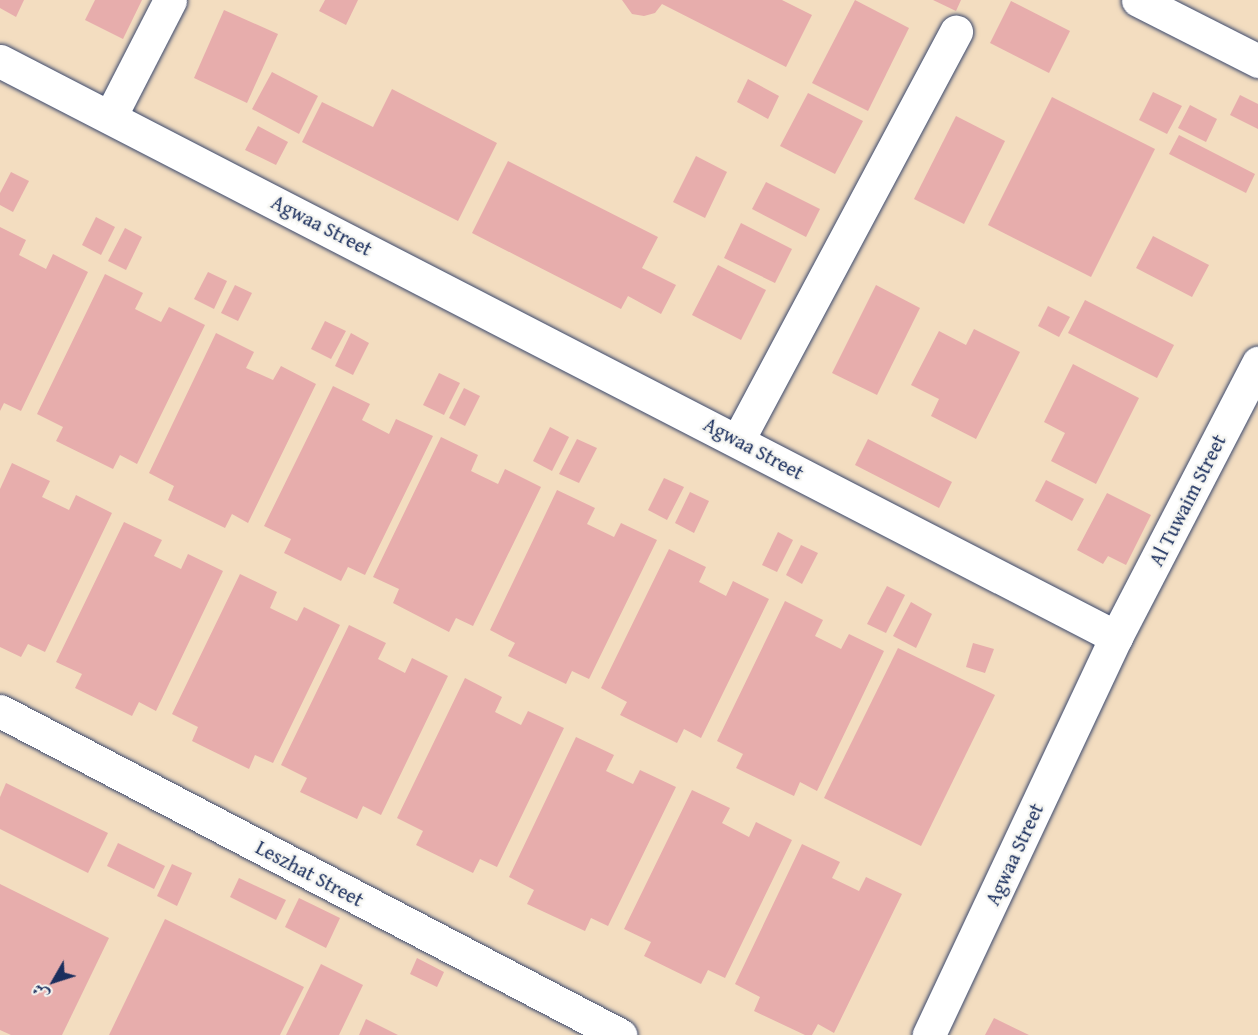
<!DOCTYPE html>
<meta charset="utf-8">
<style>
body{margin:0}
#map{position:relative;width:1258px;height:1035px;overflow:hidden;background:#f3ddc0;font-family:"Gentium Book Plus",Amiri,serif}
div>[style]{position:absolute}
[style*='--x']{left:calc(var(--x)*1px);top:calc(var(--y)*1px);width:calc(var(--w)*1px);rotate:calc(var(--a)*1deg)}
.building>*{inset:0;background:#e7adac}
.roads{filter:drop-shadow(0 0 2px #3b496d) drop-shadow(0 0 2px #3b496d)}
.minor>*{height:33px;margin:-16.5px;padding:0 16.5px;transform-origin:16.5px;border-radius:16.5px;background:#fff}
span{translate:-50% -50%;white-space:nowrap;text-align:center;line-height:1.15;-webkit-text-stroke:4.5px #f6f6f2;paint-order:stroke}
.street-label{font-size:20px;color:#1b2f5e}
.north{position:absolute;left:24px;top:951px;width:60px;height:60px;-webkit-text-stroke:4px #f6f6f2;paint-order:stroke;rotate:231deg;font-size:16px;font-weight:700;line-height:24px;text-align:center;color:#1b2f5e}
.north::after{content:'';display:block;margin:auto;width:21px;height:27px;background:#1b2f5e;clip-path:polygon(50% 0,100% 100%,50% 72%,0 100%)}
</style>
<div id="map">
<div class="building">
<div style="clip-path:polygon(0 0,24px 0,16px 17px,0 8px)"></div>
<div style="clip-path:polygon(95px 0,142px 0,123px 39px,85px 20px)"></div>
<div style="clip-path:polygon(325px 0,358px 0,346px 25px,319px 11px)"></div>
<div style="clip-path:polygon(622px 0,782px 0,812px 15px,786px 67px,662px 4px,655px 13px,644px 16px,632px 14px)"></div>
<div style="clip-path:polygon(855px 0,909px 28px,868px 111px,812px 83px)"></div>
<div style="clip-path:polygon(933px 0,961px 0,956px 11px)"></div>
<div style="clip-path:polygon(1011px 1px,1070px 31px,1049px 73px,990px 43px)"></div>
<div style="clip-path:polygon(224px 10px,278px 34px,247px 103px,194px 78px)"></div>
<div style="clip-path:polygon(272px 72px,318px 96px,299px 134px,252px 109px)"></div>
<div style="clip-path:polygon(748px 79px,779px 96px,768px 119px,737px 102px)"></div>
<div style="clip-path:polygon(392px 89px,497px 143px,458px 221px,302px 142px,322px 102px,373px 127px)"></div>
<div style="clip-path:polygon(1153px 92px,1182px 106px,1167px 134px,1139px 120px)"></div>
<div style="clip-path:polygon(808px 93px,863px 121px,835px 174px,780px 146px)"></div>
<div style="clip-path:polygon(1240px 95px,1258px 104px,1258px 129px,1230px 115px)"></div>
<div style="clip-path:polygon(1052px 97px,1155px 149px,1091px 277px,988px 225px)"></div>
<div style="clip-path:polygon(1190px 105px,1217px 119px,1206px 142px,1178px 128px)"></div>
<div style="clip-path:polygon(956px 116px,1005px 141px,964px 224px,914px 199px)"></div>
<div style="clip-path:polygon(258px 126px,288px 142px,276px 165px,245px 150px)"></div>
<div style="clip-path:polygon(1179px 135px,1255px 174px,1246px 193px,1169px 154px)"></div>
<div style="clip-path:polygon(696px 156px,727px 172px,705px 218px,673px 202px)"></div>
<div style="clip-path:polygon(508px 161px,658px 237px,642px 268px,676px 285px,661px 314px,628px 296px,621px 309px,472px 233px)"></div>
<div style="clip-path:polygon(11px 172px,29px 181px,13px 212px,0 205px,0 193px)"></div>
<div style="clip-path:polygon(766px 182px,820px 209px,806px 237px,752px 209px)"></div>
<div style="clip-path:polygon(96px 217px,115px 227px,101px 255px,82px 245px)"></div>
<div style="clip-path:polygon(741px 223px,792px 249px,775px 283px,724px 258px)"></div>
<div style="clip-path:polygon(0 227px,26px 240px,19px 255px,46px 269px,53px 254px,88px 272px,21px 411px,4px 403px,0 411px)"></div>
<div style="clip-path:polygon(125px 228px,142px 237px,126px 270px,108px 261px)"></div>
<div style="clip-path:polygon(1153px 236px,1209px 265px,1192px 297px,1136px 268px)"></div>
<div style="clip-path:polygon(718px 265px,766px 290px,741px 340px,692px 315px)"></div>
<div style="clip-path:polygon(208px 272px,227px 281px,214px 309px,194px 299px)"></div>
<div style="clip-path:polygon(105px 274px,143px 293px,135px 309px,161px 322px,169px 307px,205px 325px,137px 464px,120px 455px,113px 469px,56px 441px,63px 427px,37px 414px)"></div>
<div style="clip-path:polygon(235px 285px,252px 293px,238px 321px,221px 313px)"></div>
<div style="clip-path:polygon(876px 285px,920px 308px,877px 395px,832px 373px)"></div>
<div style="clip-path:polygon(1085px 300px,1174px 345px,1157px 378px,1068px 333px)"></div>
<div style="clip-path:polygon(1048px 306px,1070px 317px,1059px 337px,1038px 326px)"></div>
<div style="clip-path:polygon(325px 321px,346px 331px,331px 359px,311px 349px)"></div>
<div style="clip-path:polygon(974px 329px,1020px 352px,976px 439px,931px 416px,939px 399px,911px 385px,939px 331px,966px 345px)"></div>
<div style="clip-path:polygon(216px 333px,254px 352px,246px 368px,273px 380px,281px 366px,316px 384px,248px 523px,232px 514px,225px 528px,168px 500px,174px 486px,149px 473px)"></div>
<div style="clip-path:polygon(351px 333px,369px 343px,353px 375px,335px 366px)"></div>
<div style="clip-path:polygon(1073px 364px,1139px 398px,1096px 484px,1051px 461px,1065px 433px,1044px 422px)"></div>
<div style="clip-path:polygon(439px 373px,460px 383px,444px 415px,423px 405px)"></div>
<div style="clip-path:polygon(333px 386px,370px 404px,362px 420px,389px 434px,396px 419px,433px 436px,365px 575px,348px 567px,341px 581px,284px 553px,291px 539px,264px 526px)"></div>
<div style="clip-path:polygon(464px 388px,480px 396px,465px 426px,449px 418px)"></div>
<div style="clip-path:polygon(550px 427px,569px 437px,552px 471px,533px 461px)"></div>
<div style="clip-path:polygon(441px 437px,478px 455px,471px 471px,498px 484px,505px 469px,541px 487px,473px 626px,456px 618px,449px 632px,393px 603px,399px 589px,373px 577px)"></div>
<div style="clip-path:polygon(577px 439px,597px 448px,579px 483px,559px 474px)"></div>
<div style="clip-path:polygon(868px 439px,952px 482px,939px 508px,855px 465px)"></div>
<div style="clip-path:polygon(12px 463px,50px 481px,42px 497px,69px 510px,76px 495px,112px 513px,45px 652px,28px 644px,21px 657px,0 647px,0 489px)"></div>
<div style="clip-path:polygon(664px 478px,684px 487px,667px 520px,648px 510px)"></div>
<div style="clip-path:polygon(1046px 480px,1084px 499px,1072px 521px,1035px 501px)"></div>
<div style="clip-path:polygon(557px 490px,595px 508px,587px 524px,614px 537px,621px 523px,657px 540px,589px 679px,572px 671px,566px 684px,508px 656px,515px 643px,490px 630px)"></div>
<div style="clip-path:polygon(690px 492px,709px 501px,694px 533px,675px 523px)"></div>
<div style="clip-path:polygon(1107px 493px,1151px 515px,1126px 565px,1108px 556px,1103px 564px,1077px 550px)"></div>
<div style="clip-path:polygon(124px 522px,162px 540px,154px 556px,181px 569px,188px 554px,223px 571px,156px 711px,139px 702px,132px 716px,75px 688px,82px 674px,56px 662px)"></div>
<div style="clip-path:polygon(778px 532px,793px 540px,777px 572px,762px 565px)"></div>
<div style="clip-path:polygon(801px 545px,818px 553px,802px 584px,786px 575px)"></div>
<div style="clip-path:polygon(669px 549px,706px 567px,699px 582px,726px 596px,733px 581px,769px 599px,701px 738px,684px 729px,677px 743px,620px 715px,627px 702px,601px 688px)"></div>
<div style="clip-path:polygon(240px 574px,277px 592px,270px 608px,297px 621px,304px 607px,340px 625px,273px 763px,255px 755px,249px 769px,192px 741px,198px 727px,172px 714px)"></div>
<div style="clip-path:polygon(887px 586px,905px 595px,886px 633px,867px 624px)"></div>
<div style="clip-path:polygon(785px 601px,823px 620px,815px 636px,841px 649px,849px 634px,884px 651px,817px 791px,800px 782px,794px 796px,736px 768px,743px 754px,717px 741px)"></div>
<div style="clip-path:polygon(911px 602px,932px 614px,916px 648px,893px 636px)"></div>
<div style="clip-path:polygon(349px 625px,386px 643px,378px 659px,405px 673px,412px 658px,448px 676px,381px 815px,363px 806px,357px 819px,300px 792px,307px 778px,281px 765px)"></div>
<div style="clip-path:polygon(973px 643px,994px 649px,985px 673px,966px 667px)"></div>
<div style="clip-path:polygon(898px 648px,995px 695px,921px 846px,824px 798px)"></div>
<div style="clip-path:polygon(465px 678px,502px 697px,495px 712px,521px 725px,528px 711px,564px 728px,497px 867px,480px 859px,473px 873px,416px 845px,423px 831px,397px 818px)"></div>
<div style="clip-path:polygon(576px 737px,614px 755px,606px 771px,633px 784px,640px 770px,676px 787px,608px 926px,591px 918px,585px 931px,527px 904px,534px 890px,509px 877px)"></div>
<div style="clip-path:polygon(6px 783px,108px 833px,88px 873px,0 829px,0 797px)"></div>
<div style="clip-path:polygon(692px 790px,730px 808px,722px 823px,749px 837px,756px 822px,792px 840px,725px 978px,708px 970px,701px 984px,644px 956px,651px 942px,624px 929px)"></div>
<div style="clip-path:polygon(118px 843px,165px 866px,154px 889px,107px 866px)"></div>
<div style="clip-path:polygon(802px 844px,840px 862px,832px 878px,859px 891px,866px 877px,902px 894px,834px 1033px,818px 1024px,812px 1035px,805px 1035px,754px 1011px,760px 997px,735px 984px)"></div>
<div style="clip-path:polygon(172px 864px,192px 873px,177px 906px,157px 896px)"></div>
<div style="clip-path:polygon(239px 878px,286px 900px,276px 920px,230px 897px)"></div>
<div style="clip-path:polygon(0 884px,109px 938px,62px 1035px,11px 1035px,0 1030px)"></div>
<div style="clip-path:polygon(299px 898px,340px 918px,326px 948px,285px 927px)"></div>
<div style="clip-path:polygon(165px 919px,304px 987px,280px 1035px,109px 1035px)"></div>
<div style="clip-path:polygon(417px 958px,444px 972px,437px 987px,410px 974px)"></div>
<div style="clip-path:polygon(321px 964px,363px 985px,339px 1035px,286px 1035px)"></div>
<div style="clip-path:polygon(994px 1018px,1029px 1035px,985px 1035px)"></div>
<div style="clip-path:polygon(366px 1019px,398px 1035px,359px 1035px)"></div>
</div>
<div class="roads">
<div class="minor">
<div style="--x:1138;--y:0;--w:135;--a:26.9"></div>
<div style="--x:0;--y:61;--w:1256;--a:27.3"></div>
<div style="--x:1116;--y:637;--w:440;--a:115.2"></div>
<div style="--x:111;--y:115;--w:129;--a:-62.8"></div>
<div style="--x:738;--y:440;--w:463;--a:-61.9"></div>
<div style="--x:1116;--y:637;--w:309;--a:-62.6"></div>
<div style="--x:0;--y:711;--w:700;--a:27.59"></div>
</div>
</div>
<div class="street-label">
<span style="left:322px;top:225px;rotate:27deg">Agwaa Street</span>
<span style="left:754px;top:448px;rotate:28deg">Agwaa Street</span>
<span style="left:1187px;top:500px;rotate:-63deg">Al Tuwaim Street</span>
<span style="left:1014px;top:854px;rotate:-65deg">Agwaa Street</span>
<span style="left:310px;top:873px;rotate:28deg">Leszhat Street</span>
</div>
<div class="north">ش</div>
</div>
